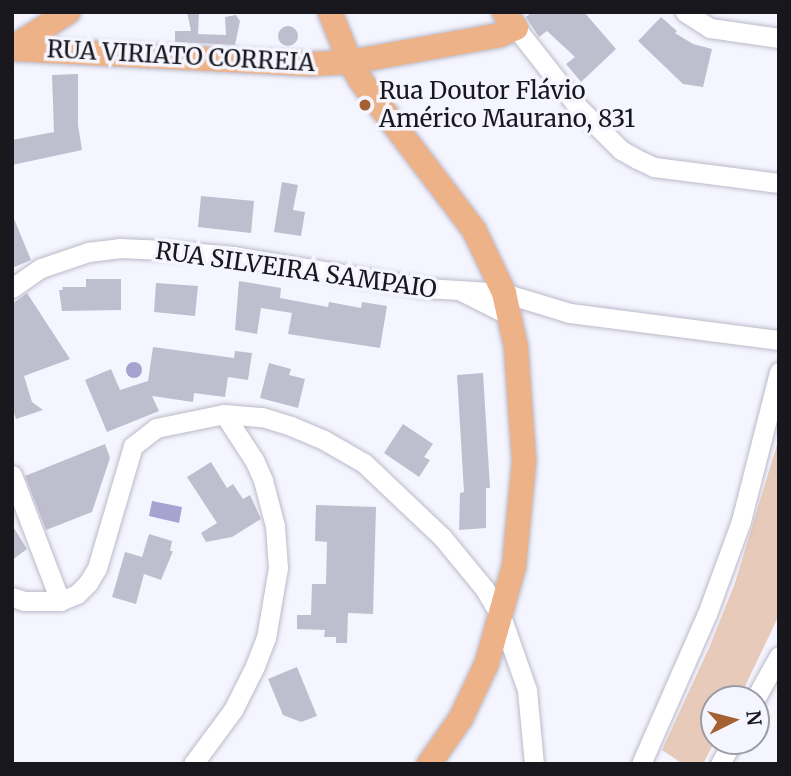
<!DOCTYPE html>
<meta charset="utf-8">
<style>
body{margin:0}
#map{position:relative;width:791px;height:776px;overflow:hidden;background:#f5f5ff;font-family:Merriweather,serif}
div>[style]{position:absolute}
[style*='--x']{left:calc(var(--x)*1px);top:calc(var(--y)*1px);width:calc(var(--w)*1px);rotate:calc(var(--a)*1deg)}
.green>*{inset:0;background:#e7cab9}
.water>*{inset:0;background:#a6a3d1}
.round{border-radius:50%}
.building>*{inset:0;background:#bfbece}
.roads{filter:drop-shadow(0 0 2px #bbbac9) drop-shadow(0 0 2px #bbbac9)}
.minor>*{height:19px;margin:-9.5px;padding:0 9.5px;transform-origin:9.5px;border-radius:9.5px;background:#fff}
.major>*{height:24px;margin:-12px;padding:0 12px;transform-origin:12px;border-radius:12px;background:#eeb288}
.dots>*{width:19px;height:19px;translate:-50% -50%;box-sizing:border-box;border:4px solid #f5f5ff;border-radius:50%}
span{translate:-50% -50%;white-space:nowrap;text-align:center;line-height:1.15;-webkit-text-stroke:7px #f5f5ff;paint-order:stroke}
.street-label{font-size:24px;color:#18171d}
.poi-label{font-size:24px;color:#18171d}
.left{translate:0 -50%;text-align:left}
.frame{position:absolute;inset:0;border:14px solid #18171d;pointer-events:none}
.north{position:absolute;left:700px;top:685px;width:70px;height:70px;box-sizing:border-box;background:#f5f5ff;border:2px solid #9d9ca5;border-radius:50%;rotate:84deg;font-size:19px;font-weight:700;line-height:28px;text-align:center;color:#18171d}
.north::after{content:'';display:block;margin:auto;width:24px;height:32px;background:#a66132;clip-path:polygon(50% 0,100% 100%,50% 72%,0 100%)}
</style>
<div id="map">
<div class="green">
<div style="clip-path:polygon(779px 438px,779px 615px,739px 699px,714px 699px,715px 741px,703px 764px,683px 764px,662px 750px,709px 648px,735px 583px)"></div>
</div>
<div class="water">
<div class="round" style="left:126px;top:362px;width:16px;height:16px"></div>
<div style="clip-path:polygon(152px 501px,182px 507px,179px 523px,149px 516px)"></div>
</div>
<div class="building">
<div style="clip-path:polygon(187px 12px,199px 12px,198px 34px,226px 35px,225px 17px,236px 15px,240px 21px,235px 45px,175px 42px,175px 31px,191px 31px)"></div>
<div style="clip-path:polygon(532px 12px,584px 12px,616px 49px,581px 82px,566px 64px,575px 57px,547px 31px,539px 37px,526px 17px)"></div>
<div style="clip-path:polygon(661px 17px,677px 31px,675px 33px,693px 44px,712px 49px,703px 87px,683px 84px,638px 41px)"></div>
<div class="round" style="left:278px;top:26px;width:20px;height:20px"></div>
<div style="clip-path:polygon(78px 74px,78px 125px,82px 150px,12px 165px,12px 140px,54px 132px,52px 75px)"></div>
<div style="clip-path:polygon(282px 182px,298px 185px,293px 210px,305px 212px,301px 236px,274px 232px)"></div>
<div style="clip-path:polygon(201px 196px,254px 201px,251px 233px,198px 227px)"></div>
<div style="clip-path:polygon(12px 214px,31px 260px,12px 268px)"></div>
<div style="clip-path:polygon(86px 279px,121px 279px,121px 310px,62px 311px,59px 290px,63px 290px,62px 287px,86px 287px)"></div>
<div style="clip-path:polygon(239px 281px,281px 288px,280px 298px,328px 307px,329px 302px,361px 308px,362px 302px,387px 306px,380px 348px,288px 334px,292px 313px,261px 308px,257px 334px,235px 330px)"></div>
<div style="clip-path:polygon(156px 283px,198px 286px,195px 316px,154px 312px)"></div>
<div style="clip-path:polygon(27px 293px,70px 359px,24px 376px,32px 402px,43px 410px,16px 419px,12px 407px,12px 304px)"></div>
<div style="clip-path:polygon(153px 347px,234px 358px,235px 351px,252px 353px,248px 380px,228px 377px,225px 397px,194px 393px,193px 402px,152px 396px,159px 411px,107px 432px,85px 380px,111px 369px,120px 390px,148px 381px)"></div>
<div style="clip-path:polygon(269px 363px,291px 369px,289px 375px,305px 379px,298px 408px,260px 398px)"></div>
<div style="clip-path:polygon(483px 373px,490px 488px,486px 488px,486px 528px,459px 530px,460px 493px,464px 492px,457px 375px)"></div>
<div style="clip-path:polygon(403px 424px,433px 444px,424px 457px,430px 460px,419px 477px,384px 453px)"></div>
<div style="clip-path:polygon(105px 444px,110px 458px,92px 512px,46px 530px,25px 476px)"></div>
<div style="clip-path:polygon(211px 462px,227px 488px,233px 484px,243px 499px,250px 495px,261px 519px,232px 537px,206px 542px,201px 533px,217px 523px,187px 477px)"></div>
<div style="clip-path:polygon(316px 505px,376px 507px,373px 614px,348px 613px,347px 643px,336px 643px,336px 637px,324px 637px,325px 630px,297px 629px,297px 615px,311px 615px,312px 584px,326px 584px,327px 542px,315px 541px)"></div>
<div style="clip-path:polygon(12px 525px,27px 549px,12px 560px)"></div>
<div style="clip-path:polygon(149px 534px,172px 541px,170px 551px,173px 551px,161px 580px,144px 574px,136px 604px,112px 597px,125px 552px,142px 557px)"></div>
<div style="clip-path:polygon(297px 667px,317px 716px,301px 722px,283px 715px,268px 679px)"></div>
</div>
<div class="roads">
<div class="minor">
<div style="--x:685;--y:12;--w:30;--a:33"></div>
<div style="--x:710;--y:28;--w:70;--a:8.2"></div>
<div style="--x:516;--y:28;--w:100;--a:51.9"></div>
<div style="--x:578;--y:107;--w:61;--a:45"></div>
<div style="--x:621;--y:150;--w:18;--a:29"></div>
<div style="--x:637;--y:159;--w:19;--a:25"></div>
<div style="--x:654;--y:167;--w:126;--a:7.3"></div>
<div style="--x:12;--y:288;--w:35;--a:-35"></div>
<div style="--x:41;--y:268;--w:50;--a:-18.8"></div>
<div style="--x:88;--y:252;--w:31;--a:-7"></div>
<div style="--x:119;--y:248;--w:47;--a:2.4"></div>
<div style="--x:166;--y:250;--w:68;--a:5"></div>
<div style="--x:234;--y:256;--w:196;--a:9.4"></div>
<div style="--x:427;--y:288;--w:77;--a:3.7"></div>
<div style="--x:504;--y:293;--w:69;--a:16.9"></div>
<div style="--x:570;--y:313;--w:211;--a:7.4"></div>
<div style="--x:463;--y:292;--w:54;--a:26.6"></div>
<div style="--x:12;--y:475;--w:135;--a:69.1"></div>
<div style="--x:12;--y:597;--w:13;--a:18"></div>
<div style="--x:24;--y:601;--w:36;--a:0"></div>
<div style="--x:60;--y:601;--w:18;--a:-22"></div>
<div style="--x:77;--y:594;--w:16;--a:-45"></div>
<div style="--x:88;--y:583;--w:17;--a:-59"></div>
<div style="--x:97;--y:568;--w:127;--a:-73.6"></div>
<div style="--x:133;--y:446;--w:29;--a:-38"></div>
<div style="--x:156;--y:428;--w:69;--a:-11.6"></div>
<div style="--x:224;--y:414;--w:38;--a:5"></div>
<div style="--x:262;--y:417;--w:30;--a:17"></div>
<div style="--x:291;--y:426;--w:36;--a:23"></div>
<div style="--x:324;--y:440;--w:46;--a:29.9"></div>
<div style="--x:364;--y:463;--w:108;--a:43.5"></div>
<div style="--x:442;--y:537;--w:66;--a:50.5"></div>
<div style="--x:484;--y:588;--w:33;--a:59"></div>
<div style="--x:501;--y:616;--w:78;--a:70.6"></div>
<div style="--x:527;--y:690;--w:74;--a:84.6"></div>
<div style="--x:755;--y:699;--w:49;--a:-60.8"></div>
<div style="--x:193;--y:764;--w:67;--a:-53.5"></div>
<div style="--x:233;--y:710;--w:49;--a:-63.4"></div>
<div style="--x:255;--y:666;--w:30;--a:-69"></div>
<div style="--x:266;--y:638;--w:71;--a:-80.3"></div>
<div style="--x:278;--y:568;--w:42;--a:-94.1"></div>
<div style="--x:275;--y:526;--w:48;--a:-104.6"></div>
<div style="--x:263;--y:480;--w:22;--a:-114"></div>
<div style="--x:254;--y:460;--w:55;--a:-123.1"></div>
<div style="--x:641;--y:764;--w:164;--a:-66.3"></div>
<div style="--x:707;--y:614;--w:99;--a:-69.9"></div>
<div style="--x:741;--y:521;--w:154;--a:-75.7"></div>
<div style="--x:720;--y:764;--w:26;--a:-61"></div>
</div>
<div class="major">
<div style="--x:330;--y:12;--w:54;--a:68.2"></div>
<div style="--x:350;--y:62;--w:22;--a:60"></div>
<div style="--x:361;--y:81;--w:187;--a:52.8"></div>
<div style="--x:474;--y:230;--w:70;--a:64.5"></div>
<div style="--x:504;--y:293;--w:55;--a:77.5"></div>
<div style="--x:516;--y:347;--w:115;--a:86"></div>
<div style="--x:524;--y:462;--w:104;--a:95.5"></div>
<div style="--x:514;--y:566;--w:101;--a:105.6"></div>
<div style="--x:487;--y:663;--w:61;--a:115.3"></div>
<div style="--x:461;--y:718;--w:56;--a:124.8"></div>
<div style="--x:12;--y:48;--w:67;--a:-32.7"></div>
<div style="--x:12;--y:49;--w:301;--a:2.9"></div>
<div style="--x:313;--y:64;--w:37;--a:-3"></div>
<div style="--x:350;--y:62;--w:152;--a:-10.2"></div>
<div style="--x:500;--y:35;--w:17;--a:-24"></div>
<div style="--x:516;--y:28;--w:20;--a:-127"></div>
</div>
</div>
<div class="dots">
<div style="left:365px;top:105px;background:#a66132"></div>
</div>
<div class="street-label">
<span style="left:181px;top:56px;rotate:3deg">RUA VIRIATO CORREIA</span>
<span style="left:296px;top:270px;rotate:8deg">RUA SILVEIRA SAMPAIO</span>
</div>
<div class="poi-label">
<span class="left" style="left:379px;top:105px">Rua Doutor Flávio<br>Américo Maurano, 831</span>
</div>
<div class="frame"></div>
<div class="north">N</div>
</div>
